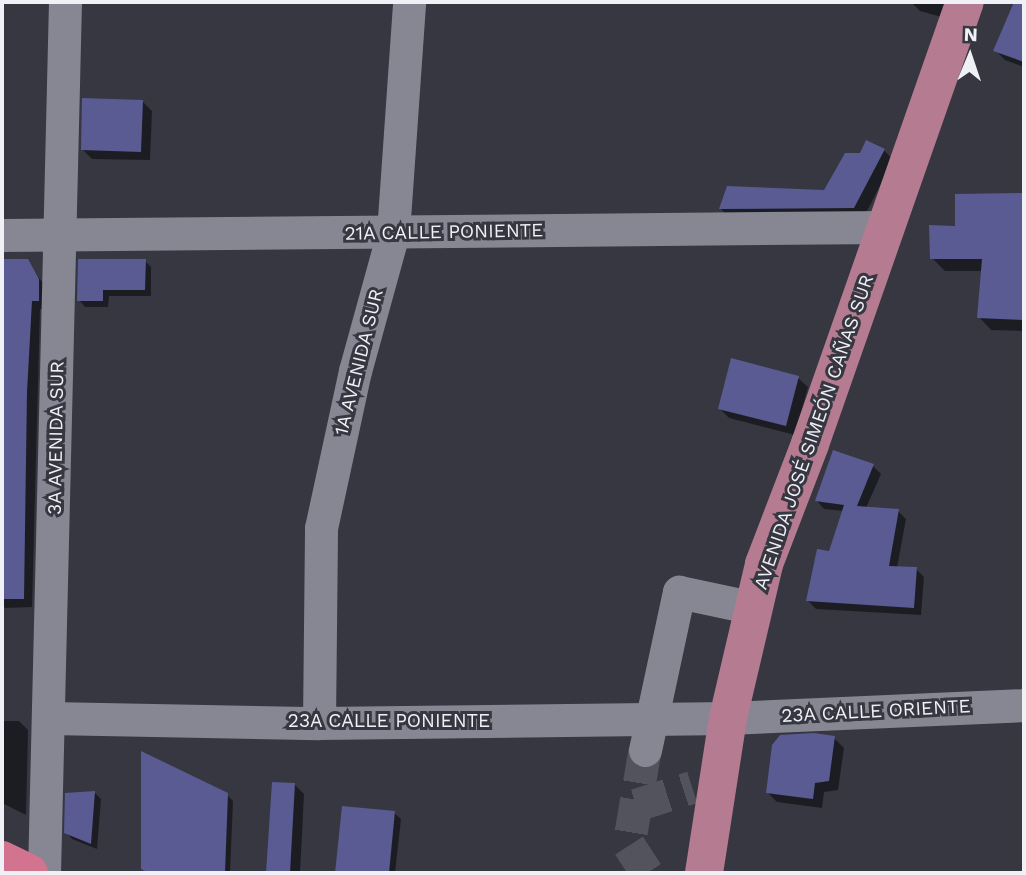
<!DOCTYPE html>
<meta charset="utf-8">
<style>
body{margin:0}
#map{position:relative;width:1026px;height:875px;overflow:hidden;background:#363741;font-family:"Work Sans",sans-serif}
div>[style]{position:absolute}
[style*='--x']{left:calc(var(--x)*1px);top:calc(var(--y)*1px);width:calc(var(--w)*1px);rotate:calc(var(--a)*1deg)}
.shadow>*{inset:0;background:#0007}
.building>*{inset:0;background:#595b92}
.minor-tunnel>*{height:33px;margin-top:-16.5px;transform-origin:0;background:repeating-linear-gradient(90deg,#52535c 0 33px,transparent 0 50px)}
.minor>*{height:33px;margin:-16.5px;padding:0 16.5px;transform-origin:16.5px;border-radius:16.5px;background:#868792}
.major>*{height:38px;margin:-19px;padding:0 19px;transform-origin:19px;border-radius:19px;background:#b47b91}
.highway>*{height:38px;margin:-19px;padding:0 19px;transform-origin:19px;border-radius:19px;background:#d27390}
span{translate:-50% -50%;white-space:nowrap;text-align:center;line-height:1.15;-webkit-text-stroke:6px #363741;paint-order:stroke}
.street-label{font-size:19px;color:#f0f0f7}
.frame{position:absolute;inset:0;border:4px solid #f0f0f7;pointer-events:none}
.north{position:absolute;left:935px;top:21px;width:70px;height:70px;-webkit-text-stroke:5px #363741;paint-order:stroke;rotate:2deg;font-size:19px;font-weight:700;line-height:28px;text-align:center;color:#f0f0f7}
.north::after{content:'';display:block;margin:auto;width:24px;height:32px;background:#f0f0f7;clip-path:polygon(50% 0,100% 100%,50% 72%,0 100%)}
</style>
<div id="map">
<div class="shadow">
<div style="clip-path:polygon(911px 2px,957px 2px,952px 20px,920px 11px)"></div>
<div style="clip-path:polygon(1016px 2px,1024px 2px,1024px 67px,1005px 60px,995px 50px)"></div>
<div style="clip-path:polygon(142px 101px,152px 111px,150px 160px,92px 159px,82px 149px)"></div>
<div style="clip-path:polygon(884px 150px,893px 160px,864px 217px,730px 218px,721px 209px,825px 192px)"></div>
<div style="clip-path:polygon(1024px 195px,1024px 331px,991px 330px,979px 317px,983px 271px,945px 271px,932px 258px,957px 228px,957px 196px)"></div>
<div style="clip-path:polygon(2px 261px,27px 261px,47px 289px,47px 309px,40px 309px,32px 607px,5px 608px,2px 604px)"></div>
<div style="clip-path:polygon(145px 261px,151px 267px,151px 296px,109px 296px,108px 307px,85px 307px,79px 300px)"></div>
<div style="clip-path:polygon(798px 378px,808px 387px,795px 435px,729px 418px,719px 408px)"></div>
<div style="clip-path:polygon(873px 466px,881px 474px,866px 508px,898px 511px,906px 519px,897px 568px,916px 569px,924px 577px,921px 615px,816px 609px,808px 601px,830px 553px,844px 511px,824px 509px,817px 501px)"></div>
<div style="clip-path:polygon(2px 721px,19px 721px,28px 730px,26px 815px,2px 803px)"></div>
<div style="clip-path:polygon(834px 738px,844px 748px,838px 790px,824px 792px,822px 808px,777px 802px,767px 792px)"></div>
<div style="clip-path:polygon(273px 784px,295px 785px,304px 794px,300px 873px,268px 873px)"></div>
<div style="clip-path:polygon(95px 793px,101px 799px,97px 849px,72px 839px,66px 832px)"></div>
<div style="clip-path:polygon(227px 795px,233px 801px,230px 873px,148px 873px,142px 868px)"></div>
<div style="clip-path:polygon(343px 808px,394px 813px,401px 819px,395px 873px,336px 873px)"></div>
</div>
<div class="building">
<div style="clip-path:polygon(1014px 2px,1024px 2px,1024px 62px,993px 51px)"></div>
<div style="clip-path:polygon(82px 98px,143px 100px,141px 152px,81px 150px)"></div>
<div style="clip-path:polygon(866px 140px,885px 149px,854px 208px,719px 209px,727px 186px,824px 190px,845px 153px,860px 153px)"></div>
<div style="clip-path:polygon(1024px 193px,1024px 320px,977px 318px,982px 259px,930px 259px,929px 225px,955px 226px,955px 194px)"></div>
<div style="clip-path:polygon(2px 259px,28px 259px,39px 279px,39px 301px,32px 301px,27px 392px,24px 599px,2px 599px)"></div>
<div style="clip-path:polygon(78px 259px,146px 259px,145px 290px,103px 290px,103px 301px,77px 301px)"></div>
<div style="clip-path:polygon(731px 358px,799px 376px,786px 426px,718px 409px)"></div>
<div style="clip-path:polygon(833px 450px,874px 464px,857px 506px,899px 509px,889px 566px,917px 567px,914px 608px,806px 601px,817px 549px,829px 551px,844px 505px,815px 501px)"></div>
<div style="clip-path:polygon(814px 733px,835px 736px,829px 781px,815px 783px,813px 799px,766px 793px,772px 745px,780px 735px)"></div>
<div style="clip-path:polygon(141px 751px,228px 793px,225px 873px,149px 873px,141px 869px)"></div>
<div style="clip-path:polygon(272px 782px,295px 783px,290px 873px,266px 873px)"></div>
<div style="clip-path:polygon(95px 791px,91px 844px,64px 833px,65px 793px)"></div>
<div style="clip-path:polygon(342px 806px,395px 811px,389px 873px,335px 873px)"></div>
</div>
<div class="minor-tunnel">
<div style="--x:645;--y:750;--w:96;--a:99.6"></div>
<div style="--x:629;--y:845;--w:33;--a:57"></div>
<div style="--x:636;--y:805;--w:59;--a:-17.8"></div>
</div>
<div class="minor">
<div style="--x:2;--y:235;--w:883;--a:-0.52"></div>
<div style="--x:50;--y:718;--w:269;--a:1.1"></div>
<div style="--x:319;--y:723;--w:409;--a:-0.7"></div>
<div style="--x:728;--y:718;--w:296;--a:-2.5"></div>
<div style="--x:319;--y:723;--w:195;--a:-89.4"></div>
<div style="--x:321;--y:528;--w:161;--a:-77.8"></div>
<div style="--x:355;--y:371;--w:143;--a:-74.6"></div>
<div style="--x:393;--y:233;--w:232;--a:-86"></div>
<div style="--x:645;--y:750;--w:162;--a:-77.9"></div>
<div style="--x:679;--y:592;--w:77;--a:12"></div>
<div style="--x:44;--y:873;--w:871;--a:-88.62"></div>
</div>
<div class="major">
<div style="--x:704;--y:873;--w:157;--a:-81.2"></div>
<div style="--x:728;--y:718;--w:158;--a:-76.8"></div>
<div style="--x:764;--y:564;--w:129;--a:-69"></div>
<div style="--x:810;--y:444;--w:468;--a:-70.7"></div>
</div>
<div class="highway">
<div style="--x:2;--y:860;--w:30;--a:26"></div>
</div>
<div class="street-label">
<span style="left:444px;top:232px;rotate:-1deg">21A CALLE PONIENTE</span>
<span style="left:359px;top:362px;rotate:-76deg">1A AVENIDA SUR</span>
<span style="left:814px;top:432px;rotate:-71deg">AVENIDA JOSÉ SIMEÓN CAÑAS SUR</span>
<span style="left:56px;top:438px;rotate:-89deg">3A AVENIDA SUR</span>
<span style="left:876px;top:711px;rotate:-3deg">23A CALLE ORIENTE</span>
<span style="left:389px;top:721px">23A CALLE PONIENTE</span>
</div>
<div class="frame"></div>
<div class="north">N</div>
</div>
